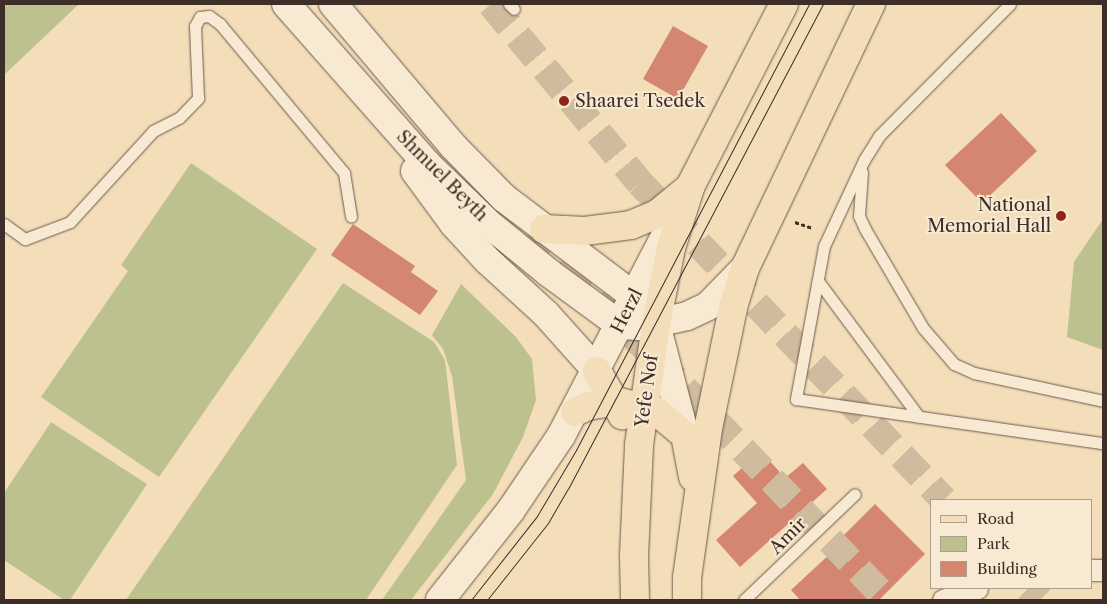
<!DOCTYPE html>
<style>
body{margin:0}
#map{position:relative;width:1107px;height:604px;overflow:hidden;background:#f4deba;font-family:"Libre Caslon Text",serif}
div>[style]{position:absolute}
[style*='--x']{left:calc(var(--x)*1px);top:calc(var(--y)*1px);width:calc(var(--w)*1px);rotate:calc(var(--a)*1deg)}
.green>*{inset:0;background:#bdc18e}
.building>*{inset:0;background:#d48670}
.highway-tunnel>*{height:28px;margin-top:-14px;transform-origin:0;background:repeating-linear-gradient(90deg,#cfbb9d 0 28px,transparent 0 42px)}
.path>*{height:3px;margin-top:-1.5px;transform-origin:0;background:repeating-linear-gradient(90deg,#3d2e28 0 4px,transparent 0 6.5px)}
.roads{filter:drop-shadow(0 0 1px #6b5a4c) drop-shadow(0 0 1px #6b5a4c)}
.lane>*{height:11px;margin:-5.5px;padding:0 5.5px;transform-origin:5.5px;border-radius:5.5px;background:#f8ead2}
.street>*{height:21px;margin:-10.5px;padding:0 10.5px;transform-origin:10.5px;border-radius:10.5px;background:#f8ead2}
.secondary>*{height:28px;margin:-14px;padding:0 14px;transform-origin:14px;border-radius:14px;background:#f8ead2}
.primary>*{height:28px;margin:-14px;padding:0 14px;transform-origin:14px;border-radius:14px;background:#f4deba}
.tram>*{height:1px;margin:-0.5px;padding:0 0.5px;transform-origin:0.5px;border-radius:0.5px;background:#3d2e28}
.dots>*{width:14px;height:14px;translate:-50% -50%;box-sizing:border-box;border:2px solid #f8ead2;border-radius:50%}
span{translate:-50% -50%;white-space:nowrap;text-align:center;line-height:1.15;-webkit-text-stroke:4px #f8ead2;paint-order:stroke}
.poi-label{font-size:18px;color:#3d2e28}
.left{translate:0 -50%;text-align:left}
.right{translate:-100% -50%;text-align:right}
.street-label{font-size:18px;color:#3d2e28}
.frame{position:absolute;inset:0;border:5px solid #3d2e28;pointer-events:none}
.legend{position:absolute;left:930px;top:499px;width:162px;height:90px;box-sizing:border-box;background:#f8ead2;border:1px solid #ad9f8e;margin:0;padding:6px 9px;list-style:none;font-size:15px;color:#3d2e28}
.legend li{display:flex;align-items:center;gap:10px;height:25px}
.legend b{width:25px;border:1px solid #ad9f8e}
</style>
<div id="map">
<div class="green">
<div style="clip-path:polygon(4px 4px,79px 4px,4px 75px)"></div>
<div style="clip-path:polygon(191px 163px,317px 249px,159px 477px,41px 397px,128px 271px,121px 265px)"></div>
<div style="clip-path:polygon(1103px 219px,1103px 350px,1067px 337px,1074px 262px)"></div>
<div style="clip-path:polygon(343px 283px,434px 342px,445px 360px,457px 465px,366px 600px,126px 600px)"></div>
<div style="clip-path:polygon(461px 284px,516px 337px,532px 359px,536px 400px,523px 437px,493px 494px,411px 600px,382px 600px,466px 480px,452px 376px,443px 349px,432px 335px)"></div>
<div style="clip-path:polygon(51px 422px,147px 484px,70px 600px,64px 600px,4px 560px,4px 493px)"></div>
</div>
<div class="building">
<div style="clip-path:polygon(673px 26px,708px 46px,678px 99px,643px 79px)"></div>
<div style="clip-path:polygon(1001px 113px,1037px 151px,982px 203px,945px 165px)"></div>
<div style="clip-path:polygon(353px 224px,415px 266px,411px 272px,438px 291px,420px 315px,331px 255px)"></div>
<div style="clip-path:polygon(761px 451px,785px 478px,803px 463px,827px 489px,740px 567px,716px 540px,757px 503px,733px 476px)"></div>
<div style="clip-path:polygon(875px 504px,925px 554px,879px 600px,800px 600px,791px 590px,845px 540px,842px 537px)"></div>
</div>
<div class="highway-tunnel">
<div style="--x:491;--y:4;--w:233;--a:50.2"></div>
<div style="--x:640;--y:183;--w:439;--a:46.2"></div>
<div style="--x:536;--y:228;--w:51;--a:51.3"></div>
<div style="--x:568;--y:268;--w:461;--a:46.1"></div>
<div style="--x:1028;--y:588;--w:17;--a:45"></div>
</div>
<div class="path">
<div style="--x:795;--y:222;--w:18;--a:19"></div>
</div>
<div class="roads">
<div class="lane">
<div style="--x:509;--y:4;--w:7;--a:45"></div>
<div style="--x:1010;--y:4;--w:186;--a:134.8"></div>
<div style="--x:879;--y:136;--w:28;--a:122"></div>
<div style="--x:864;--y:160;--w:95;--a:114.9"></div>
<div style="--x:824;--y:246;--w:156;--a:100.4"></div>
<div style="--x:796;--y:399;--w:310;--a:8.2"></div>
<div style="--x:862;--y:172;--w:44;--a:93.9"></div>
<div style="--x:859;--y:216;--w:14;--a:65"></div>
<div style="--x:865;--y:229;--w:115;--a:59.6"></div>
<div style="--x:923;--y:328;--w:48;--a:49.3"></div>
<div style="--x:954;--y:364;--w:22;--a:24"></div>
<div style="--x:974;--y:373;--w:132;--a:12.2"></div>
<div style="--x:4;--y:224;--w:26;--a:36"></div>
<div style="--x:25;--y:239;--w:48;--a:-20.7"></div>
<div style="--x:70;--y:222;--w:123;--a:-47.6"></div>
<div style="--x:153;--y:131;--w:29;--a:-27"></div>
<div style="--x:179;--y:118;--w:28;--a:-46"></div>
<div style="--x:198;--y:98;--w:72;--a:-92.4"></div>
<div style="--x:195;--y:26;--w:10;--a:-61"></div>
<div style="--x:200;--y:17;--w:9;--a:-6"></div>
<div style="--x:209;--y:16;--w:14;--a:36"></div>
<div style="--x:220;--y:24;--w:194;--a:50.2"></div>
<div style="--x:344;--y:173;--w:44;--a:80.8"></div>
<div style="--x:818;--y:281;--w:169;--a:53.4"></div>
<div style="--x:744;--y:600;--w:153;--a:-43.7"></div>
</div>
<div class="street">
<div style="--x:1091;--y:570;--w:12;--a:0"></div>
<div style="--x:943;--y:600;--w:36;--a:-19"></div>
</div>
<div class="secondary">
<div style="--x:286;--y:4;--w:213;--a:48.6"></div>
<div style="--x:427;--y:164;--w:86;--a:44.1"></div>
<div style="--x:489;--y:224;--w:77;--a:39.2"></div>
<div style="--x:549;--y:273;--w:88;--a:36.2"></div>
<div style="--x:620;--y:325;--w:22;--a:3"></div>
<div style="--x:642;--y:326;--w:46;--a:-12.5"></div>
<div style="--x:687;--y:316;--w:23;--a:-25"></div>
<div style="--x:708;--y:306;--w:53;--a:-45.8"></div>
<div style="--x:333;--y:4;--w:186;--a:49.8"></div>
<div style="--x:453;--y:146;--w:73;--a:45.6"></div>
<div style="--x:504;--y:198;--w:174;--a:37.1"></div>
<div style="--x:643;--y:303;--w:25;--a:58"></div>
<div style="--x:656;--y:324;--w:115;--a:75.4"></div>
<div style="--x:415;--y:171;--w:66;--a:53.7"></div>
<div style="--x:454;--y:224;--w:49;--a:47.5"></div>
<div style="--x:487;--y:260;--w:80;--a:42.5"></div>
<div style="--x:546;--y:314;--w:76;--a:48.2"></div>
<div style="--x:440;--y:600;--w:115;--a:-51.7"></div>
<div style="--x:511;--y:510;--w:89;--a:-56"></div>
<div style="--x:561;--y:436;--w:240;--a:-62.5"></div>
</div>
<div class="primary">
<div style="--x:544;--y:229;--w:41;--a:2.8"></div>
<div style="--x:585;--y:231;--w:46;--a:-7.4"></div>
<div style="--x:631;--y:225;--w:28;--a:-23"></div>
<div style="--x:657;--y:214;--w:43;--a:-39.3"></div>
<div style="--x:597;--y:371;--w:51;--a:60.4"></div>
<div style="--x:575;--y:412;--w:14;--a:-25"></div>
<div style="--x:588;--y:406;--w:28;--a:-10"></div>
<div style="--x:616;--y:401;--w:41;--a:14"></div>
<div style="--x:656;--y:411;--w:38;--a:40"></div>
<div style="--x:685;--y:435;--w:43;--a:79.2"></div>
<div style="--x:635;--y:600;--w:44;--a:-91.3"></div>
<div style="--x:634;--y:556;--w:111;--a:-87.4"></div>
<div style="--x:639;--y:445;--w:122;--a:-82"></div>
<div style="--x:656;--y:324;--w:77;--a:-78.8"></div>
<div style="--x:671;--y:248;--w:66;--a:-72.4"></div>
<div style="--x:691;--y:185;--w:203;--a:-62.8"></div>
<div style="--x:687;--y:600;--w:22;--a:-90"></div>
<div style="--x:687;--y:578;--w:150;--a:-82"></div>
<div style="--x:708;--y:429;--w:128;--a:-78.3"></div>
<div style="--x:734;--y:304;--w:38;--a:-73"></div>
<div style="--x:745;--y:268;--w:293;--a:-64.5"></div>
</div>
</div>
<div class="tram">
<div style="--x:471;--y:600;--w:107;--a:-51.8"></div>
<div style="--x:537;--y:516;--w:77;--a:-59.4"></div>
<div style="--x:576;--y:450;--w:503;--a:-62.42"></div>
<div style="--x:487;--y:600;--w:98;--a:-51.6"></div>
<div style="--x:548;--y:523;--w:39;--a:-60"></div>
<div style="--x:568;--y:489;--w:548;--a:-62.27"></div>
</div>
<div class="dots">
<div style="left:564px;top:101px;background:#8f2418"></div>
<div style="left:1061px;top:216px;background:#8f2418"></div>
</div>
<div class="poi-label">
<span class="left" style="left:575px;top:101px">Shaarei Tsedek</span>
<span class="right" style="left:1051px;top:216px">National<br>Memorial Hall</span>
</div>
<div class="street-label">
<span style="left:442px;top:176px;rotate:45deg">Shmuel Beyth</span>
<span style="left:627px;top:311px;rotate:-63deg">Herzl</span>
<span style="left:647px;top:391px;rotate:-82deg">Yefe Nof</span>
<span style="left:788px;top:536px;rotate:-45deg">Amir</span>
</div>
<div class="frame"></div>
<ul class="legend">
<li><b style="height:6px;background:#f4deba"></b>Road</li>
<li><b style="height:14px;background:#bdc18e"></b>Park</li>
<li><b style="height:14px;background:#d48670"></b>Building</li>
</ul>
</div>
